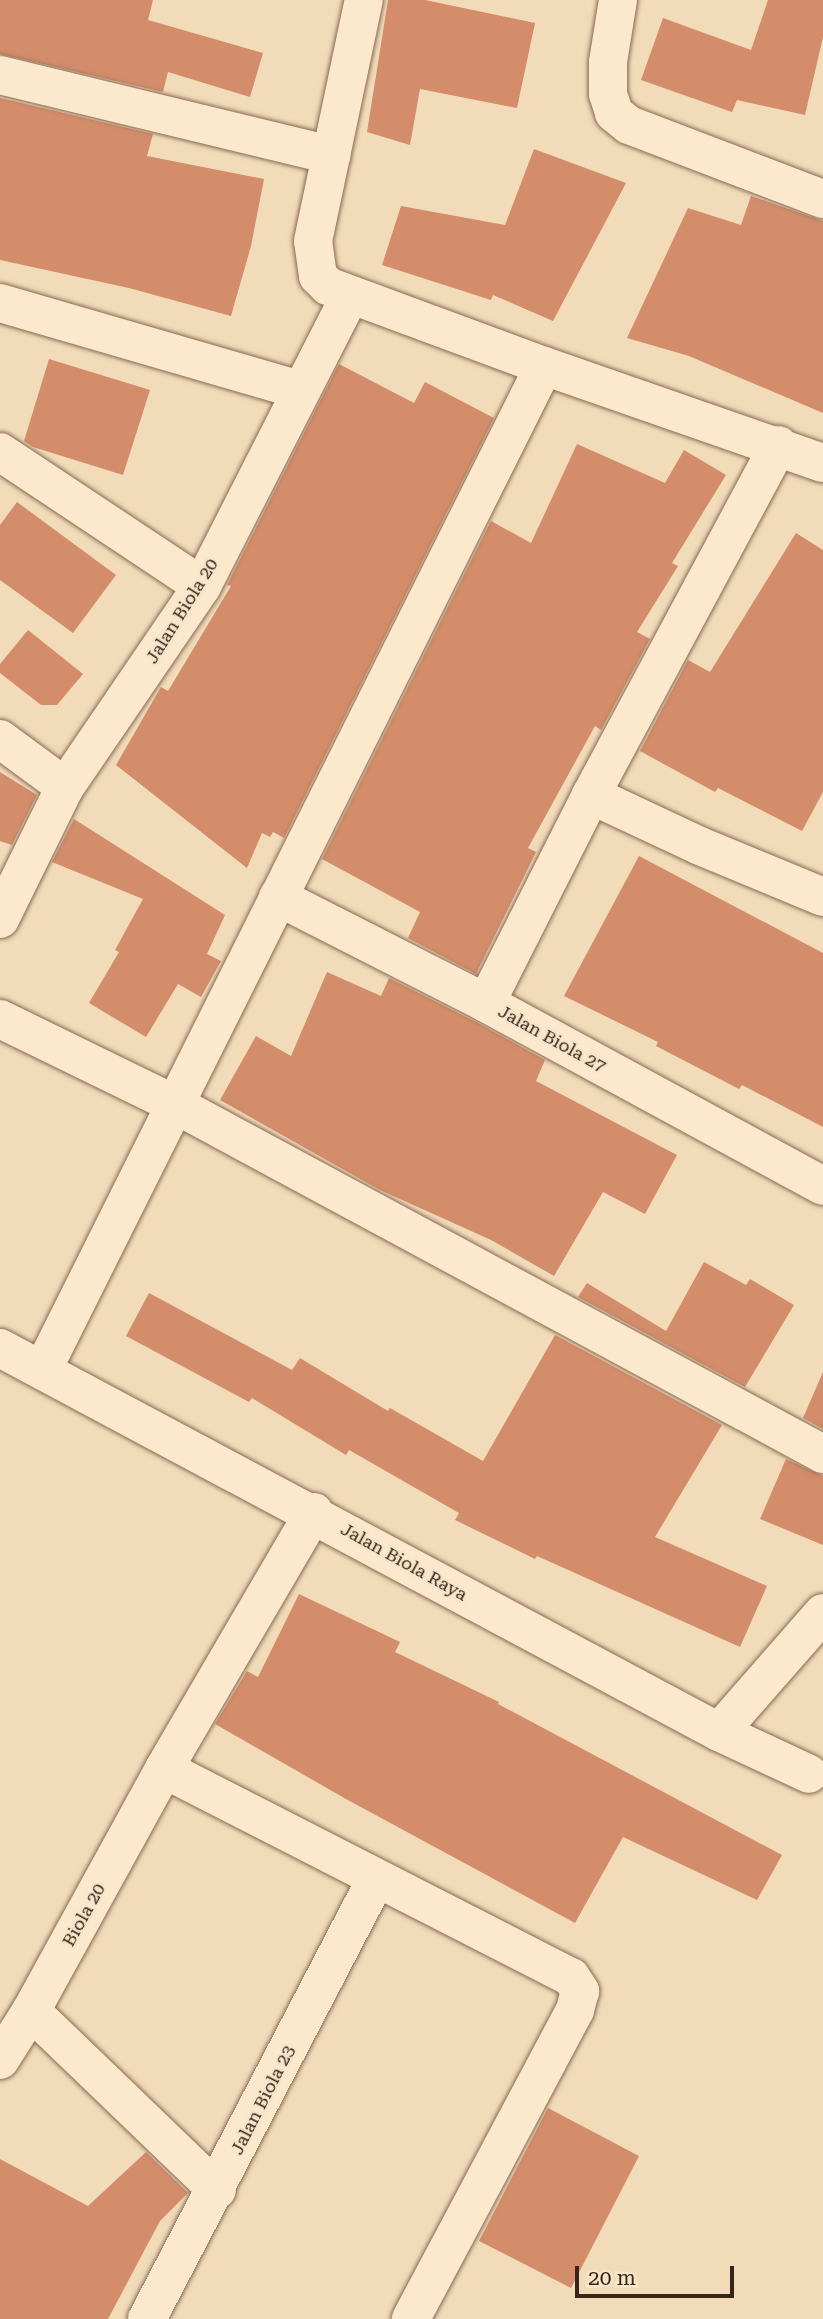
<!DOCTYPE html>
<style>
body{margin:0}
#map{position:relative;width:823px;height:2319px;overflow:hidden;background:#f1dbb9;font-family:"Roboto Serif",serif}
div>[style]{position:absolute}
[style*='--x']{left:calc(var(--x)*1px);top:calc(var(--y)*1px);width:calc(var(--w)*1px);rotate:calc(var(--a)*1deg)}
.building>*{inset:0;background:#d38d6b}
.roads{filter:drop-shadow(0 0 2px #896a53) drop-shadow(0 0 2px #896a53)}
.minor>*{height:38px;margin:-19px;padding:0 19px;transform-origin:19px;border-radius:19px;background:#fce9cd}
span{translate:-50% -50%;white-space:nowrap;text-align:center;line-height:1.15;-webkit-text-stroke:6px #f8e6ca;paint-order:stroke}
.street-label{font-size:18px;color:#372519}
.scale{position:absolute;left:575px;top:2266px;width:159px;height:32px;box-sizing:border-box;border:4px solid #372519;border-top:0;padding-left:9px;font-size:21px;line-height:24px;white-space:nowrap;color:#372519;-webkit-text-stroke:5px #f8e6ca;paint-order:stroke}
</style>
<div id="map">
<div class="building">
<div style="clip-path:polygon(0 0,153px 0,148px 20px,263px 53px,250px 97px,168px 72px,163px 92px,0 54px)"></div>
<div style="clip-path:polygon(388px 0,425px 0,535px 23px,517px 108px,420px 89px,410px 145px,367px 132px)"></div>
<div style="clip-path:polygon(768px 0,823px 0,823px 37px,805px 115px,737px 100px,732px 112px,641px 80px,663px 18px,751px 50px)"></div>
<div style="clip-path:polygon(0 98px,153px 134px,147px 156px,264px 179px,251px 246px,231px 316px,129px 288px,0 260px)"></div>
<div style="clip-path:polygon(534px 149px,626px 183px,553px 321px,493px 295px,491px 300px,382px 265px,401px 206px,505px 225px)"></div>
<div style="clip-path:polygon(751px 196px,823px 221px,823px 413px,689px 356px,627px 338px,688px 208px,741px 225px)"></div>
<div style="clip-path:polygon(49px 359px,150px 390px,123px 475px,33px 447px,24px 441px)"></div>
<div style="clip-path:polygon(339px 364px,414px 403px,425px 382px,494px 418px,284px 838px,273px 832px,270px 837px,262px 833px,247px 868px,116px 765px,161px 687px,168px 691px,231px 586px,227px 585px)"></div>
<div style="clip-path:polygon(577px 444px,665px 483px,684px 450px,726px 475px,672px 563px,678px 566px,637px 632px,650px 639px,601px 730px,595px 726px,528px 848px,536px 852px,476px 974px,408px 938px,420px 912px,322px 859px,491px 521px,531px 543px)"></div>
<div style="clip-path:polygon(17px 502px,116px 575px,73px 633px,0 580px,0 525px)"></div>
<div style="clip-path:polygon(796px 533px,823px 550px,823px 792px,802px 831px,718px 788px,715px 792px,640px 751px,688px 660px,710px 672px)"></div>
<div style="clip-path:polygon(28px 630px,83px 674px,57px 705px,41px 705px,0 673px,0 664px)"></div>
<div style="clip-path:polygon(0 772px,37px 795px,12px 845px,0 841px)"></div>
<div style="clip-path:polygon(74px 819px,225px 915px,207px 954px,221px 961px,201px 997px,178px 984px,146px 1037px,89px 1003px,119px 952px,115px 950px,143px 899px,52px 862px)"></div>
<div style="clip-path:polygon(639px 856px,823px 953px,823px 1127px,742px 1085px,739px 1089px,656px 1046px,658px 1042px,564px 996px)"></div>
<div style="clip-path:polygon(327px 972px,381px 996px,389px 978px,476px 1022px,545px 1060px,536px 1081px,677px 1155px,645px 1214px,603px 1192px,554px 1276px,491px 1240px,380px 1190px,220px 1100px,256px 1036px,291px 1056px)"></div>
<div style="clip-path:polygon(704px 1262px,746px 1285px,750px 1279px,794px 1305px,745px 1387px,578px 1297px,587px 1283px,666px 1331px)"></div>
<div style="clip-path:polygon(149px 1293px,292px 1370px,300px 1358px,388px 1411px,390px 1408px,483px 1461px,555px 1335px,722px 1425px,655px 1537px,767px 1586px,740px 1647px,537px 1556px,535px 1559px,455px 1520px,459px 1513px,349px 1450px,346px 1455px,252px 1398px,249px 1402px,126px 1336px)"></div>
<div style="clip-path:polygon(823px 1372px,823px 1429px,803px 1418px)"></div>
<div style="clip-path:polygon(786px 1459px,823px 1476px,823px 1545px,760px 1519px)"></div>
<div style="clip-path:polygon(299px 1594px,400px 1642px,395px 1652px,499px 1702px,498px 1704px,782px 1855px,757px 1900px,623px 1837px,575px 1923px,346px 1799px,215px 1724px,247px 1671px,258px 1677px)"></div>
<div style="clip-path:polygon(548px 2108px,639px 2156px,571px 2288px,479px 2241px)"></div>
<div style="clip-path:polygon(146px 2152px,188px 2193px,160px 2221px,108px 2319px,0 2319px,0 2159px,88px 2206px)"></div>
</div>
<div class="roads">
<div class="minor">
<div style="--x:618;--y:0;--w:63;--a:99.2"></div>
<div style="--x:608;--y:62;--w:32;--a:90"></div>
<div style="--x:608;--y:94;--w:20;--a:72"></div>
<div style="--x:614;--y:113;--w:19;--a:39"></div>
<div style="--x:629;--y:125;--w:208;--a:20.9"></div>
<div style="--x:0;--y:75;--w:341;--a:13.6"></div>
<div style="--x:0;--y:303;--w:311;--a:16.2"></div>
<div style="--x:544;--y:366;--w:295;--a:19.2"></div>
<div style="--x:0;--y:452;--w:242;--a:33.6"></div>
<div style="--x:0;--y:739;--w:81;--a:36.4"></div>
<div style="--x:591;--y:795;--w:120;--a:25.1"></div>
<div style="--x:700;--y:846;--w:133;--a:22.5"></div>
<div style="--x:278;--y:897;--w:233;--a:27"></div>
<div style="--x:486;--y:1003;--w:383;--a:28.5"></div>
<div style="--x:0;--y:919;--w:147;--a:-63.8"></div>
<div style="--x:65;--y:787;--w:243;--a:-55.7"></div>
<div style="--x:202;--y:586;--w:326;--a:-63"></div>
<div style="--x:486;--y:1003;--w:233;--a:-63.2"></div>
<div style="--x:591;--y:795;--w:397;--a:-61.8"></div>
<div style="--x:0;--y:1019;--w:196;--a:26"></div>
<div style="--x:176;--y:1105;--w:735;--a:28.34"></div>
<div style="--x:0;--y:1348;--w:815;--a:28.11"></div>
<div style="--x:719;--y:1732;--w:99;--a:25"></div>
<div style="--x:43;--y:1369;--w:1121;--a:-63.46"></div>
<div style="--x:544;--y:366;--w:230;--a:-159.7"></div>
<div style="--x:328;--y:286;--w:14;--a:-135"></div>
<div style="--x:318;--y:276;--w:35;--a:-98"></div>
<div style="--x:313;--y:241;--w:246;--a:-78.1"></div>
<div style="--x:314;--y:1512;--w:298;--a:120.3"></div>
<div style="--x:164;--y:1769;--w:457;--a:27.1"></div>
<div style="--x:571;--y:1977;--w:17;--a:57"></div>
<div style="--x:580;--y:1991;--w:20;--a:105"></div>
<div style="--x:575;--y:2010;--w:350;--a:118"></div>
<div style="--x:719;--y:1732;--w:158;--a:-48.8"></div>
<div style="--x:31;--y:2011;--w:258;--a:43.9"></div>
<div style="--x:0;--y:2060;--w:58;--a:-57.7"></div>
<div style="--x:31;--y:2011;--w:276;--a:-61.2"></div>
<div style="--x:147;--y:2319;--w:495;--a:-62.5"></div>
</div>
</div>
<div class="street-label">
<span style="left:182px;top:611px;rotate:-58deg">Jalan Biola 20</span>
<span style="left:552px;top:1039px;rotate:29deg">Jalan Biola 27</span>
<span style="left:404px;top:1562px;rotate:29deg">Jalan Biola Raya</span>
<span style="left:84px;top:1915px;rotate:-61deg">Biola 20</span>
<span style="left:263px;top:2100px;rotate:-63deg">Jalan Biola 23</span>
</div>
<div class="scale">20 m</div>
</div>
